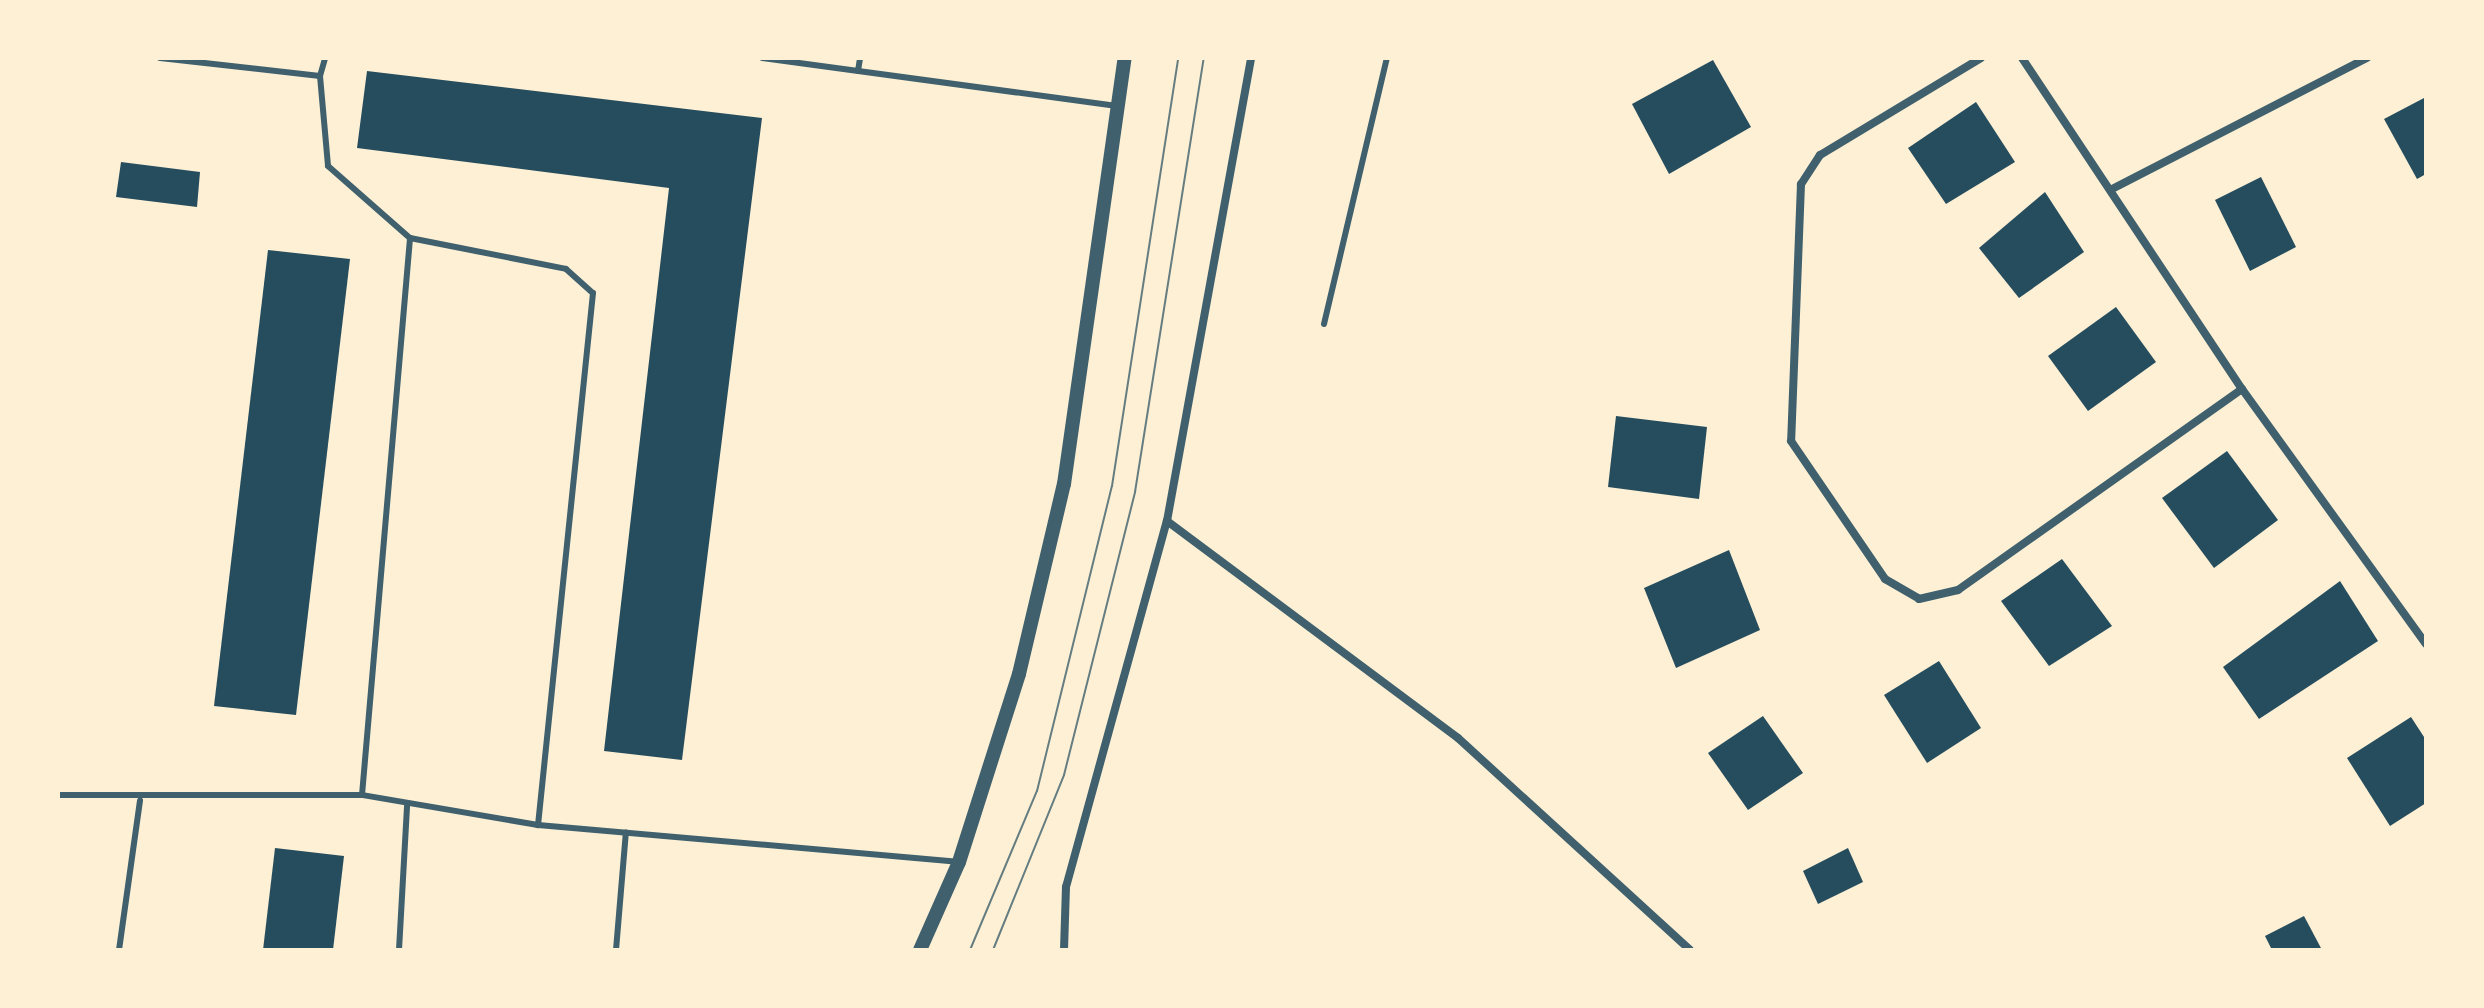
<!DOCTYPE html>
<style>
body{margin:0}
#map{position:relative;width:2484px;height:1008px;overflow:hidden;background:#fdf0d5;font-family:"Sofia Sans Condensed",sans-serif}
div>[style]{position:absolute}
[style*='--x']{left:calc(var(--x)*1px);top:calc(var(--y)*1px);width:calc(var(--w)*1px);rotate:calc(var(--a)*1deg)}
.building>*{inset:0;background:#264d5e}
.service>*{height:6px;margin:-3px;padding:0 3px;transform-origin:3px;border-radius:3px;background:#3f606c}
.minor>*{height:8px;margin:-4px;padding:0 4px;transform-origin:4px;border-radius:4px;background:#3f606c}
.tertiary>*{height:14px;margin:-7px;padding:0 7px;transform-origin:7px;border-radius:7px;background:#3f606c}
.tram>*{height:2px;margin:-1px;padding:0 1px;transform-origin:1px;border-radius:1px;background:#657d81}
span{translate:-50% -50%;white-space:nowrap;text-align:center;line-height:1.15;-webkit-text-stroke:8px #fdf0d5;paint-order:stroke}
.frame{position:absolute;inset:0;border:60px solid #fdf0d5;pointer-events:none}
</style>
<div id="map">
<div class="building">
<div style="clip-path:polygon(1713px 60px,1751px 127px,1669px 174px,1632px 104px)"></div>
<div style="clip-path:polygon(367px 71px,762px 118px,682px 760px,604px 751px,669px 188px,357px 148px)"></div>
<div style="clip-path:polygon(2424px 98px,2426px 174px,2417px 179px,2384px 119px)"></div>
<div style="clip-path:polygon(1976px 102px,2015px 162px,1946px 204px,1908px 148px)"></div>
<div style="clip-path:polygon(121px 162px,200px 172px,197px 207px,116px 197px)"></div>
<div style="clip-path:polygon(2261px 177px,2296px 247px,2250px 271px,2215px 200px)"></div>
<div style="clip-path:polygon(2045px 192px,2084px 252px,2019px 298px,1979px 248px)"></div>
<div style="clip-path:polygon(268px 250px,350px 259px,296px 715px,214px 706px)"></div>
<div style="clip-path:polygon(2116px 307px,2156px 362px,2088px 411px,2048px 356px)"></div>
<div style="clip-path:polygon(1616px 416px,1707px 427px,1699px 499px,1608px 487px)"></div>
<div style="clip-path:polygon(2227px 451px,2278px 520px,2214px 568px,2162px 498px)"></div>
<div style="clip-path:polygon(1729px 550px,1760px 630px,1676px 668px,1644px 588px)"></div>
<div style="clip-path:polygon(2062px 559px,2112px 626px,2049px 666px,2001px 601px)"></div>
<div style="clip-path:polygon(2340px 581px,2378px 641px,2259px 719px,2223px 667px)"></div>
<div style="clip-path:polygon(1939px 661px,1981px 728px,1927px 763px,1884px 695px)"></div>
<div style="clip-path:polygon(1763px 716px,1803px 773px,1748px 810px,1708px 753px)"></div>
<div style="clip-path:polygon(2411px 717px,2426px 740px,2426px 803px,2390px 826px,2347px 758px)"></div>
<div style="clip-path:polygon(275px 848px,344px 856px,333px 950px,263px 950px)"></div>
<div style="clip-path:polygon(1848px 848px,1863px 882px,1818px 904px,1803px 871px)"></div>
<div style="clip-path:polygon(2304px 916px,2322px 950px,2272px 950px,2265px 936px)"></div>
</div>
<div class="service">
<div style="--x:160;--y:58;--w:161;--a:6.4"></div>
<div style="--x:320;--y:76;--w:19;--a:-74"></div>
<div style="--x:762;--y:58;--w:360;--a:7.7"></div>
<div style="--x:858;--y:71;--w:13;--a:-81"></div>
<div style="--x:320;--y:76;--w:90;--a:84.9"></div>
<div style="--x:328;--y:166;--w:109;--a:41.3"></div>
<div style="--x:410;--y:238;--w:159;--a:11.2"></div>
<div style="--x:566;--y:269;--w:36;--a:42"></div>
<div style="--x:593;--y:293;--w:535;--a:95.9"></div>
<div style="--x:538;--y:825;--w:179;--a:-170.3"></div>
<div style="--x:362;--y:795;--w:559;--a:-85.07"></div>
<div style="--x:1324;--y:324;--w:273;--a:-76.7"></div>
<div style="--x:58;--y:795;--w:304;--a:0"></div>
<div style="--x:538;--y:825;--w:421;--a:5"></div>
<div style="--x:119;--y:950;--w:151;--a:-82"></div>
<div style="--x:399;--y:950;--w:144;--a:-86.8"></div>
<div style="--x:616;--y:950;--w:118;--a:-85.2"></div>
</div>
<div class="minor">
<div style="--x:1981;--y:58;--w:188;--a:148.9"></div>
<div style="--x:1820;--y:155;--w:35;--a:123"></div>
<div style="--x:1801;--y:184;--w:257;--a:92.2"></div>
<div style="--x:1791;--y:441;--w:167;--a:55.7"></div>
<div style="--x:1885;--y:579;--w:39;--a:30"></div>
<div style="--x:1919;--y:599;--w:40;--a:-13"></div>
<div style="--x:1958;--y:590;--w:348;--a:-35.3"></div>
<div style="--x:2022;--y:58;--w:397;--a:56.4"></div>
<div style="--x:2242;--y:389;--w:314;--a:54.2"></div>
<div style="--x:2112;--y:189;--w:287;--a:-27.2"></div>
<div style="--x:1167;--y:521;--w:363;--a:36.7"></div>
<div style="--x:1458;--y:738;--w:314;--a:42.4"></div>
<div style="--x:1064;--y:950;--w:63;--a:-88.2"></div>
<div style="--x:1066;--y:887;--w:380;--a:-74.6"></div>
<div style="--x:1167;--y:521;--w:471;--a:-79.7"></div>
</div>
<div class="tertiary">
<div style="--x:920;--y:950;--w:96;--a:-66.1"></div>
<div style="--x:959;--y:862;--w:197;--a:-72.3"></div>
<div style="--x:1019;--y:674;--w:195;--a:-76.7"></div>
<div style="--x:1064;--y:484;--w:430;--a:-81.9"></div>
</div>
<div class="tram">
<div style="--x:970;--y:950;--w:173;--a:-67.2"></div>
<div style="--x:1037;--y:791;--w:314;--a:-76.2"></div>
<div style="--x:1112;--y:486;--w:433;--a:-81.2"></div>
<div style="--x:993;--y:950;--w:189;--a:-67.9"></div>
<div style="--x:1064;--y:775;--w:292;--a:-75.9"></div>
<div style="--x:1135;--y:492;--w:439;--a:-81"></div>
</div>
<div class="frame"></div>
</div>
